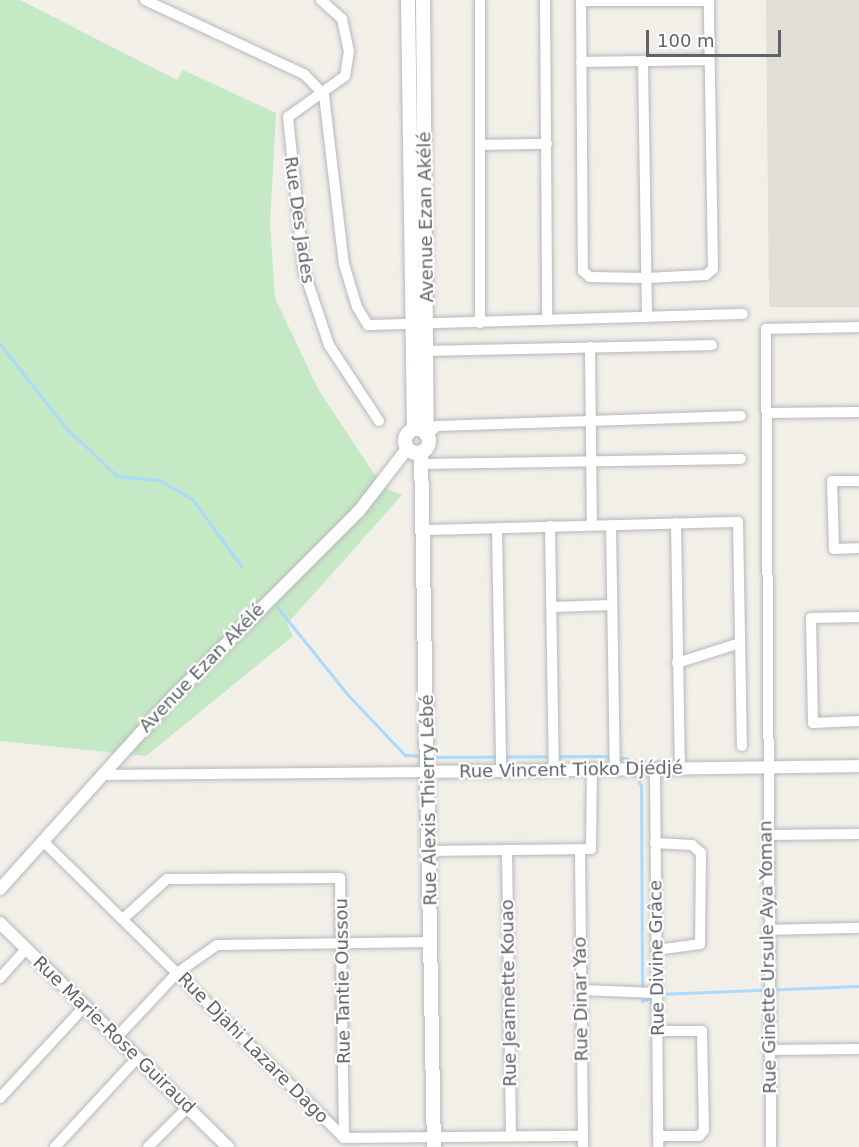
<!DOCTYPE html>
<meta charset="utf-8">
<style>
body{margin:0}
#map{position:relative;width:859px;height:1147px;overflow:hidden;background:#f1efe8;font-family:"DejaVu Sans",sans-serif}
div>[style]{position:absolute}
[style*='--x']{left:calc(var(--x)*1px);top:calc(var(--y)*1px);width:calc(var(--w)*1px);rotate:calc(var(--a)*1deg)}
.education>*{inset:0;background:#e1ded6}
.green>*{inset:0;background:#c5e8c5}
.stream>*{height:3px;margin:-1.5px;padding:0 1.5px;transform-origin:1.5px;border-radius:1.5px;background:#aadaff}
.roads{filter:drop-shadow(0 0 2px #b5b8bc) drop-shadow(0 0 2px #b5b8bc)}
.minor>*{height:10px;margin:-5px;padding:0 5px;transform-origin:5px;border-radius:5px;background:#fff}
.tertiary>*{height:12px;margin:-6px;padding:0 6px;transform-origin:6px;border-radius:6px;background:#fff}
.secondary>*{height:14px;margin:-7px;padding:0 7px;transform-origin:7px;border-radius:7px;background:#fff}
.secondary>.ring{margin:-7px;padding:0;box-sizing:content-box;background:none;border:14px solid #fff;border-radius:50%}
span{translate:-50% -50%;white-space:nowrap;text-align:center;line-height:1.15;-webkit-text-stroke:4.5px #fff;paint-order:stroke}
.street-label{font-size:18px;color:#5f6368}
.scale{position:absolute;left:646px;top:30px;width:135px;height:27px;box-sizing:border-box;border:3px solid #5f6368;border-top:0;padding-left:8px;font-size:18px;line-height:21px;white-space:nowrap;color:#5f6368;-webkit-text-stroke:4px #fff;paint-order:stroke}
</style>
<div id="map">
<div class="education">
<div style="clip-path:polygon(766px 0,859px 0,859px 307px,769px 307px)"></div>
</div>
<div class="green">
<div style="clip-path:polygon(0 0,20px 0,177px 80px,183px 70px,276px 113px,270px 224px,275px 298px,318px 389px,372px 471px,387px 489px,402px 495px,287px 624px,293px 636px,146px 756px,0 741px)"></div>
</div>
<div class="stream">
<div style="--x:0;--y:344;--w:108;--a:51.8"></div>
<div style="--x:67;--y:429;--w:69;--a:43.2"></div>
<div style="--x:117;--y:476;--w:42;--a:5.4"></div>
<div style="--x:159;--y:480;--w:39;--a:30"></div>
<div style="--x:193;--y:500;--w:82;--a:54"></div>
<div style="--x:277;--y:607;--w:113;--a:51.1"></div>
<div style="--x:348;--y:695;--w:83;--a:46.5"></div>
<div style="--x:405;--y:755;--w:19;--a:3"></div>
<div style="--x:430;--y:757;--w:172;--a:-0.3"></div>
<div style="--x:602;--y:756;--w:25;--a:5"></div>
<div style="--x:627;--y:758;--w:9;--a:63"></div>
<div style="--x:634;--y:772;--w:16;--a:63"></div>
<div style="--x:641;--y:786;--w:203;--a:89.7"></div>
<div style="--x:659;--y:994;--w:200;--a:-2.3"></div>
<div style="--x:642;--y:996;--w:5;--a:90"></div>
<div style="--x:642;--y:1001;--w:12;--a:-20"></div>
</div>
<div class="roads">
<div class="minor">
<div style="--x:145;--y:0;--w:175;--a:25"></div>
<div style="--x:304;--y:74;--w:29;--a:46"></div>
<div style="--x:324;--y:95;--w:170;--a:83.3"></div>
<div style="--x:344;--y:264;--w:45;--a:73.2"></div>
<div style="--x:357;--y:307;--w:21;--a:59"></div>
<div style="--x:368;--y:325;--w:375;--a:-1.7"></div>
<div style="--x:321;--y:0;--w:28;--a:42"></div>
<div style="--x:342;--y:19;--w:33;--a:78"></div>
<div style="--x:349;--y:51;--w:25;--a:99"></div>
<div style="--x:345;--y:76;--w:70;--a:144.3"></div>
<div style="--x:288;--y:117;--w:155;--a:84.1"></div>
<div style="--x:304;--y:271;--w:78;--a:71.3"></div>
<div style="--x:329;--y:345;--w:91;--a:56.7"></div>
<div style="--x:480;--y:0;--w:323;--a:90"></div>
<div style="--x:545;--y:0;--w:320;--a:89.6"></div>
<div style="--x:581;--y:0;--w:271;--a:89.6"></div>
<div style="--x:583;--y:271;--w:9;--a:41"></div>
<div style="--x:590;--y:277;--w:56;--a:1"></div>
<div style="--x:646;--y:278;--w:60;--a:-2.9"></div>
<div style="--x:706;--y:275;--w:9;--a:-41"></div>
<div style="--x:713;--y:269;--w:269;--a:-90.9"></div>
<div style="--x:581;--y:1;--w:128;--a:0"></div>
<div style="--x:643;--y:61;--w:256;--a:89.1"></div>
<div style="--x:581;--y:62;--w:128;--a:-0.9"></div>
<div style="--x:480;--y:145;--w:67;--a:-0.9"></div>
<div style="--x:590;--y:347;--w:178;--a:89.4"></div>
<div style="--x:427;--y:351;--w:285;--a:-1.2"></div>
<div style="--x:768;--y:413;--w:91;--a:-0.6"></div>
<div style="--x:427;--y:435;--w:13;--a:-42"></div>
<div style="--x:437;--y:426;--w:304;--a:-1.9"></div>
<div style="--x:422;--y:464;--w:319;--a:-0.9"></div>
<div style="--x:859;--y:481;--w:27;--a:180"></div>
<div style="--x:832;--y:481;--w:68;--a:88.3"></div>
<div style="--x:834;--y:549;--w:25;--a:-2"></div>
<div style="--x:676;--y:523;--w:245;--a:89.1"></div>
<div style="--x:611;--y:525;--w:244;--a:89.1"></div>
<div style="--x:550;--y:526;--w:244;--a:89.1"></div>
<div style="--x:497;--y:529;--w:241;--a:89"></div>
<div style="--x:425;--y:530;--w:313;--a:-1.5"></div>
<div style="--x:738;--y:522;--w:224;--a:89"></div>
<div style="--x:552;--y:607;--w:60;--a:-1.9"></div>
<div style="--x:859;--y:617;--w:48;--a:178.8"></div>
<div style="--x:811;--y:618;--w:105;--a:88.9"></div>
<div style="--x:813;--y:723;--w:46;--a:-2.5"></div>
<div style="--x:677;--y:663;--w:66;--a:-17.6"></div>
<div style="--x:655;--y:769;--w:378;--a:89.5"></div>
<div style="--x:102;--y:775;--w:326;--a:-0.5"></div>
<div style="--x:767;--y:835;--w:92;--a:-0.6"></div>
<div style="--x:44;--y:842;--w:421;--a:44.6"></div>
<div style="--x:344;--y:1138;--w:239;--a:-0.5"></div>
<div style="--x:655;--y:843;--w:37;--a:3"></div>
<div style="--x:692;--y:845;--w:12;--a:42"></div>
<div style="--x:701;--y:853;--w:91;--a:90.6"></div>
<div style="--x:700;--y:944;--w:43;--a:172.1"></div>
<div style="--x:507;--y:850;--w:286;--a:89.2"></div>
<div style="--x:580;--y:850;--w:297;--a:89.4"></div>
<div style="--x:431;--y:851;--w:160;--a:-0.7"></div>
<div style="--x:591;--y:849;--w:80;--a:-89.3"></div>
<div style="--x:124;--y:918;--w:58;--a:-42.2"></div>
<div style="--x:167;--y:879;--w:173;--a:-0.3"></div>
<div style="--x:340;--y:878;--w:260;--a:89.1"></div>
<div style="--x:768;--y:930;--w:91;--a:-1.3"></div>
<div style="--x:0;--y:978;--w:39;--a:-48"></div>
<div style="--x:581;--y:990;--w:76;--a:2.3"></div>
<div style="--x:116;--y:1038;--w:89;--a:-46.8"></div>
<div style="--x:177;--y:973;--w:49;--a:-35"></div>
<div style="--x:217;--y:945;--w:215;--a:-0.8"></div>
<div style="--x:769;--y:1050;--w:90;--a:-0.6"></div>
<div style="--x:0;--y:1098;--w:124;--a:-47.3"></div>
<div style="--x:658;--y:1136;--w:41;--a:0"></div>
<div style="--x:699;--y:1136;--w:8;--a:-50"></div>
<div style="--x:704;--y:1130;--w:99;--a:-91.2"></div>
<div style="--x:702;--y:1031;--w:44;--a:180"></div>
<div style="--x:55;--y:1147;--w:121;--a:-47.3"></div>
<div style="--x:148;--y:1147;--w:57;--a:-45"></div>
<div style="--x:771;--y:1147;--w:818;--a:-90.35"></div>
<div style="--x:766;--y:329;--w:93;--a:-1.2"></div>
</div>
<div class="tertiary">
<div style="--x:428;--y:772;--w:431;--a:-0.8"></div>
<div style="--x:0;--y:889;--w:257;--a:-48"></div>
<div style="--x:172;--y:698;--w:264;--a:-45"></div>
<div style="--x:359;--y:511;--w:78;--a:-52.3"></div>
<div style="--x:0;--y:923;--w:320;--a:44.5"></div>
</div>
<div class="secondary">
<div style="--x:408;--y:0;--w:429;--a:89.2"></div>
<div style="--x:423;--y:0;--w:435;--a:89.5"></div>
<div class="ring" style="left:405px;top:429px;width:10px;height:10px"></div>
<div style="--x:421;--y:453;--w:694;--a:88.93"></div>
</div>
</div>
<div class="street-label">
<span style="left:426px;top:217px;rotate:-91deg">Avenue Ezan Akélé</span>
<span style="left:299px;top:220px;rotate:82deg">Rue Des Jades</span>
<span style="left:202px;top:668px;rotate:-46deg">Avenue Ezan Akélé</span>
<span style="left:571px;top:770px;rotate:-1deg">Rue Vincent Tioko Djédjé</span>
<span style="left:429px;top:800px;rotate:-91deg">Rue Alexis Thierry Lébé</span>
<span style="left:768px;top:957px;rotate:-91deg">Rue Ginette Ursule Aya Yoman</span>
<span style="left:657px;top:958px;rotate:-91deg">Rue Divine Grâce</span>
<span style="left:343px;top:981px;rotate:-91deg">Rue Tantie Oussou</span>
<span style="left:509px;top:993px;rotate:-91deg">Rue Jeannette Kouao</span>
<span style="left:581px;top:999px;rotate:-91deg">Rue Dinar Yao</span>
<span style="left:114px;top:1035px;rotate:44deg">Rue Marie-Rose Guiraud</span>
<span style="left:253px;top:1048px;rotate:45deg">Rue Djahi Lazare Dago</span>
</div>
<div class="scale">100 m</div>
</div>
